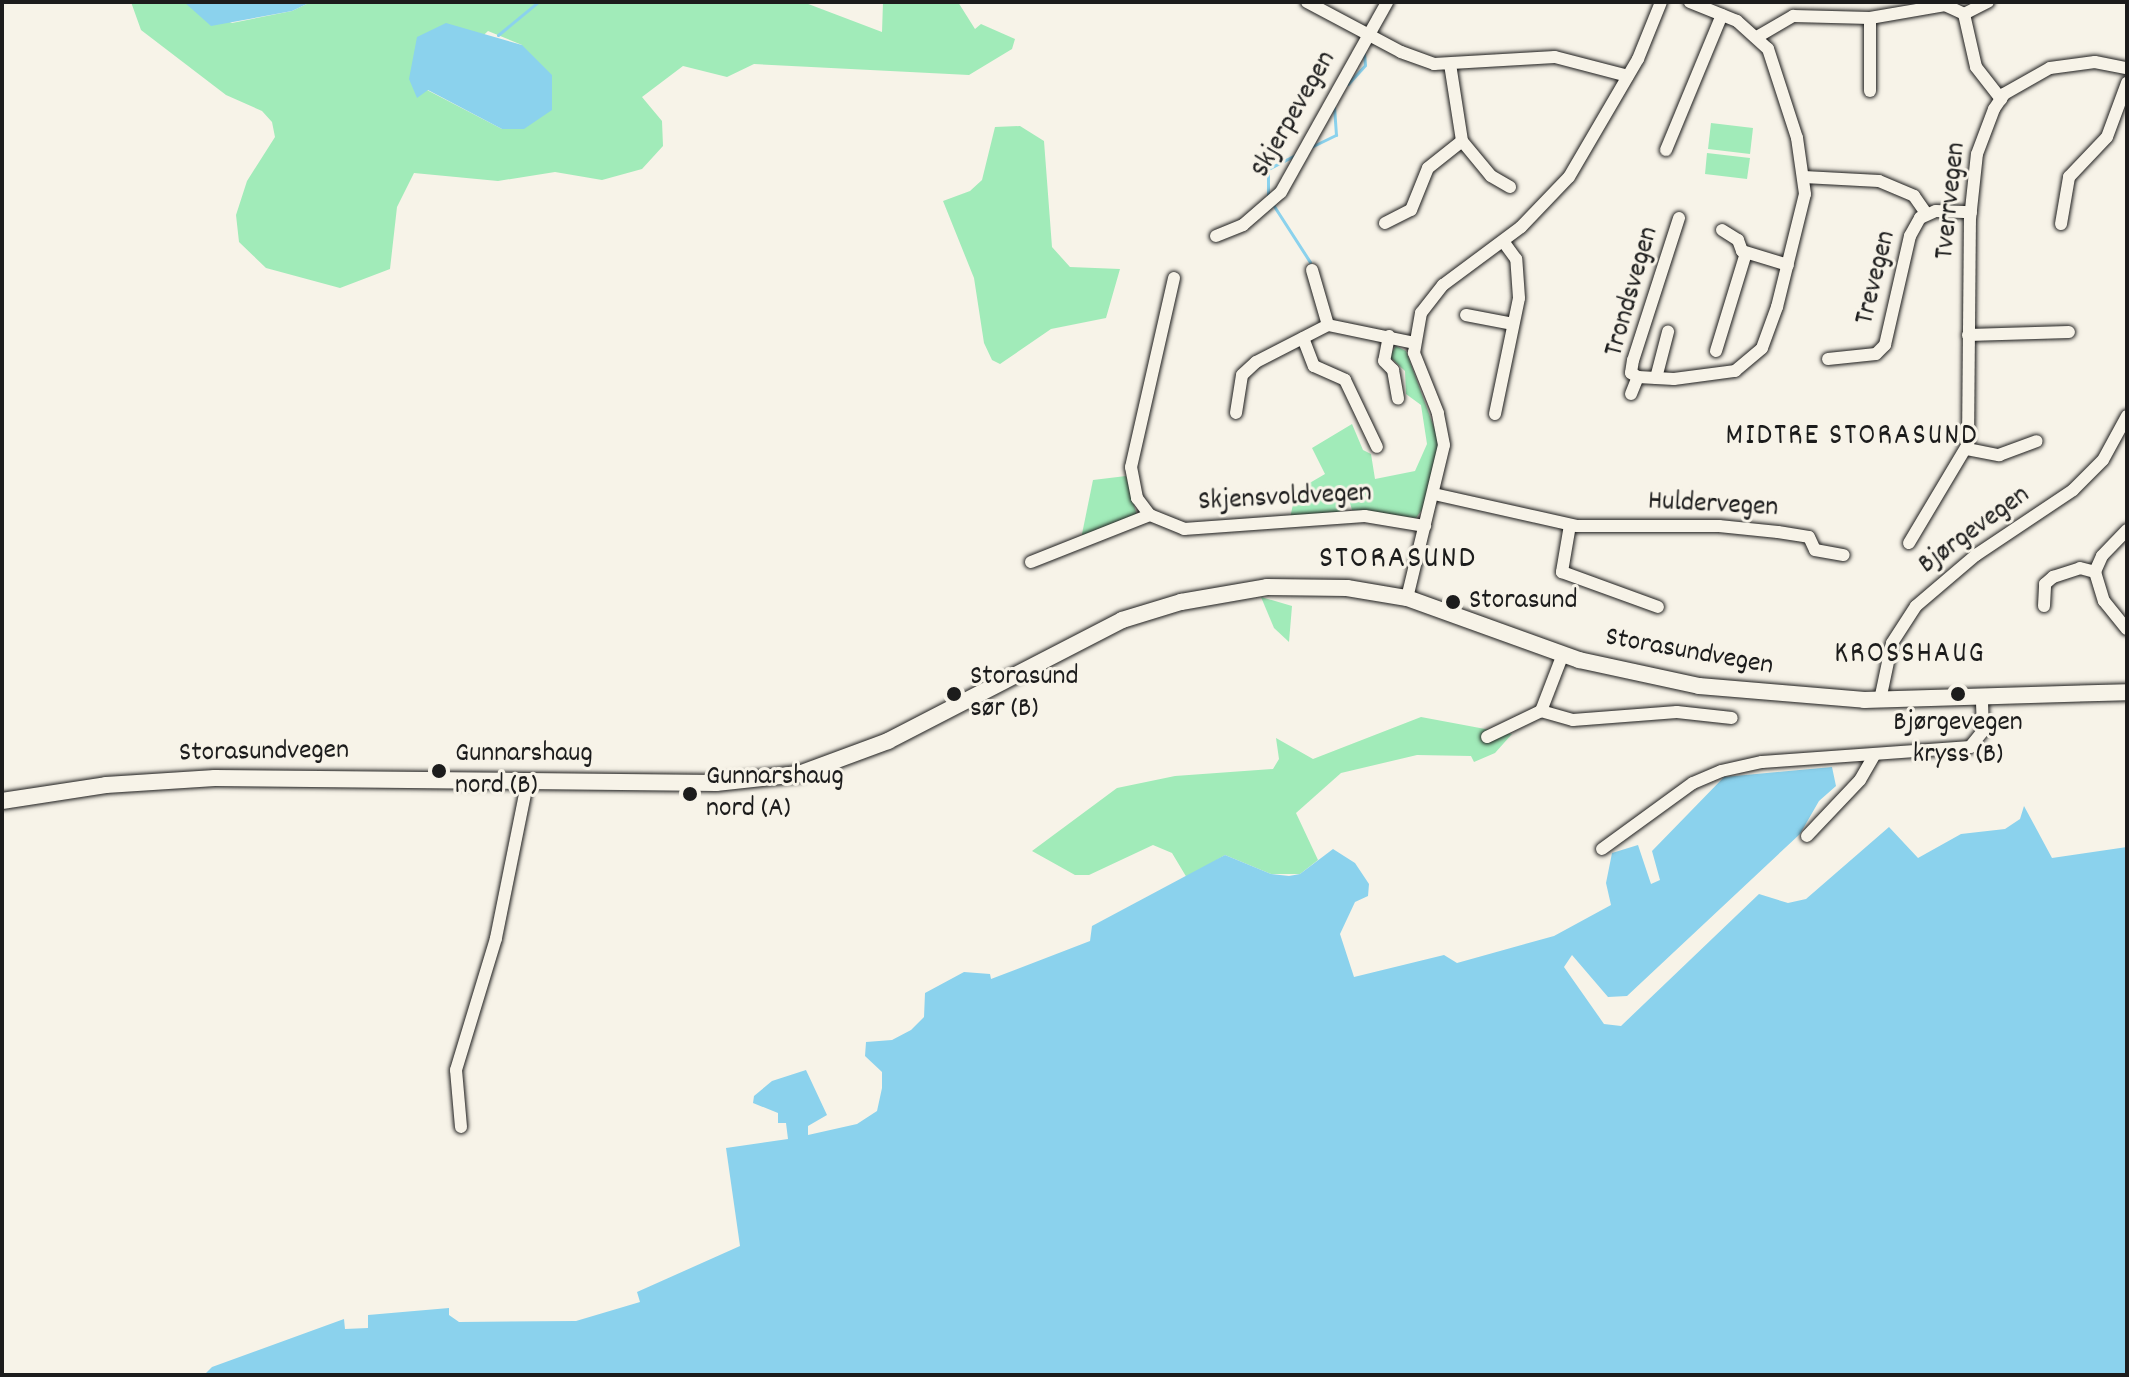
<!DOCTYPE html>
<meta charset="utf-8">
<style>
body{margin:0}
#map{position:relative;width:2129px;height:1377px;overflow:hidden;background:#f7f3e8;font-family:Dekko,sans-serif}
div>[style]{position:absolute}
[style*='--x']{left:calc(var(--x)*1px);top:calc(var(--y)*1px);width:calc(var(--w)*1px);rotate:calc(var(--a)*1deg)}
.green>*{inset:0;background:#a1ebb9}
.water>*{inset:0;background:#8bd2ed}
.stream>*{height:3px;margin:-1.5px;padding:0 1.5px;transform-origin:1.5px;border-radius:1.5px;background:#8bd2ed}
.roads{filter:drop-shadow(0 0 2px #1c1c1c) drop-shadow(0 0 2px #1c1c1c)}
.minor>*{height:12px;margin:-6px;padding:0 6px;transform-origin:6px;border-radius:6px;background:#f7f3e8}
.major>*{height:16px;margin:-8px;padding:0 8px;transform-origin:8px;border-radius:8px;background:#f7f3e8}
.dots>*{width:22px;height:22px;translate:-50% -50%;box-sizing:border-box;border:4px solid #f7f3e8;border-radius:50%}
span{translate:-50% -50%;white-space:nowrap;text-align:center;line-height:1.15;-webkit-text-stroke:6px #f7f3e8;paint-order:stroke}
.street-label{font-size:28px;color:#1c1c1c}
.poi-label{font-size:28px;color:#1c1c1c}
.left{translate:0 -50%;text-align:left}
.neighbourhood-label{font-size:30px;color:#1c1c1c;letter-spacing:2px}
.quarter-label{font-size:32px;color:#1c1c1c;letter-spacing:2px}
.frame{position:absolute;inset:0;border:4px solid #1c1c1c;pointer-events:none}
</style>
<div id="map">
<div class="green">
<div style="clip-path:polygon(evenodd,131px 2px,184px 2px,232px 23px,292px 11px,311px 2px,803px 2px,882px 32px,883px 2px,958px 2px,975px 29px,981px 24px,1015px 39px,1012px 49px,969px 75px,754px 64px,727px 77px,683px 66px,642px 97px,662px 121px,663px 146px,642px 169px,602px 180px,555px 172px,498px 181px,414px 173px,397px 207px,390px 269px,340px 288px,266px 268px,239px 242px,236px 215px,247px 181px,275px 137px,272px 122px,262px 111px,226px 95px,141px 30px,131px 2px,488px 31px,522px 45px,502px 129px,427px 90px,488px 31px)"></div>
<div style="clip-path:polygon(1711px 123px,1753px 128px,1750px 154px,1708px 149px)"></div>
<div style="clip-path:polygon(1020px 126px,1044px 141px,1052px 247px,1070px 267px,1120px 269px,1106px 318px,1051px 329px,1000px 364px,992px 360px,984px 343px,974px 278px,943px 201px,970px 191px,982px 180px,995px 127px)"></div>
<div style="clip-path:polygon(1707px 153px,1750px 158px,1747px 179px,1705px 174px)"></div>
<div style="clip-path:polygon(1396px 346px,1406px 351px,1439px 441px,1424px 507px,1416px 518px,1352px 510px,1348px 496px,1339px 498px,1340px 513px,1290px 518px,1296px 491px,1325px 474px,1312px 448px,1352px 424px,1363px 450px,1371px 454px,1375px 479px,1415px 471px,1427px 444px,1421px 405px,1406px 394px,1405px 371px,1389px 356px)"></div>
<div style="clip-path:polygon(1126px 476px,1137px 516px,1081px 539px,1093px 480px)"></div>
<div style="clip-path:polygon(1261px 597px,1292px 606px,1289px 642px,1274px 628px)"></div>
<div style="clip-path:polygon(1421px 717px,1512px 734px,1495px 753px,1474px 762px,1471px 756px,1417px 755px,1341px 773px,1296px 813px,1318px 860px,1300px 874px,1271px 874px,1225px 855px,1187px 878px,1172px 853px,1153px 845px,1089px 875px,1075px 875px,1032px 851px,1117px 788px,1175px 776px,1273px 769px,1279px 759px,1276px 738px,1313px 759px)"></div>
</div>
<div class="water">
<div style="clip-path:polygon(184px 2px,311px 2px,292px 11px,211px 26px)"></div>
<div style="clip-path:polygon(446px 23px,522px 45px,552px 75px,552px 110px,524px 129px,502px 129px,428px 90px,417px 98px,409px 79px,417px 37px)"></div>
<div style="clip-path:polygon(1832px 767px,1836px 786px,1819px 801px,1800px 834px,1627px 996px,1608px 997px,1572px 955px,1564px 967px,1604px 1024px,1621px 1026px,1759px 894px,1788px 903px,1806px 899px,1889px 827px,1918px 858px,1961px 834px,2005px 829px,2020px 819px,2024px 806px,2052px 858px,2127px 847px,2127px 1375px,204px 1375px,212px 1367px,344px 1319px,345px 1329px,368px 1328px,368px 1315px,449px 1308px,449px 1315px,459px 1322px,576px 1321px,640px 1302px,637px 1292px,740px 1246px,726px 1148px,788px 1139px,786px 1123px,778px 1123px,778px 1113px,753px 1103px,754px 1096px,772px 1081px,806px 1070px,827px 1115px,808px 1126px,808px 1135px,857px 1124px,877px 1111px,882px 1088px,882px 1072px,865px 1056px,866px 1042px,892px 1040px,911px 1030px,924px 1017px,925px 993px,964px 972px,990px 974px,991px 979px,1090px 941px,1092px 926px,1225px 855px,1271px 874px,1289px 876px,1300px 874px,1333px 849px,1355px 863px,1369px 884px,1368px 896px,1355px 902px,1340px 934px,1354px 977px,1444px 955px,1457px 963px,1554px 936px,1611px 905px,1606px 883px,1612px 853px,1638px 845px,1651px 884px,1660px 880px,1652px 851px,1724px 777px)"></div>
</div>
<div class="stream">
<div style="--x:498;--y:35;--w:52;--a:-39.5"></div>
<div style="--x:1348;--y:84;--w:25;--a:-48"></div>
<div style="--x:1365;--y:65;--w:11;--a:-95"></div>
<div style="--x:1311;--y:147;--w:28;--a:-26"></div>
<div style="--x:1336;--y:135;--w:29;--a:-94"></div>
<div style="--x:1268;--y:196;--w:27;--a:-90"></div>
<div style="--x:1268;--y:169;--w:33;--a:-27"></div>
<div style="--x:1272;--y:203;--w:70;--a:57.2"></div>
</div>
<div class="roads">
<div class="minor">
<div style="--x:1307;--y:2;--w:106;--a:28"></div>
<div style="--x:1401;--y:52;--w:35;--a:20"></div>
<div style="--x:1434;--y:64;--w:121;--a:-3.3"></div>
<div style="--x:1555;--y:57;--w:75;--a:14.6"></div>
<div style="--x:1964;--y:14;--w:27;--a:-27"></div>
<div style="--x:1757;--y:37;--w:42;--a:-30.3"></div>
<div style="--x:1793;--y:16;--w:77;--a:1.5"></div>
<div style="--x:1870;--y:18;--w:76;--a:-9.8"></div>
<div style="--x:1945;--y:5;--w:21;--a:25"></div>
<div style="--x:1964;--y:14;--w:54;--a:77.2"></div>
<div style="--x:1976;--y:67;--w:41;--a:52"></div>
<div style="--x:1450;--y:64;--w:78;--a:81.1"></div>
<div style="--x:1462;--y:141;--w:45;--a:50.4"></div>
<div style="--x:1491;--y:176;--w:22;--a:30"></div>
<div style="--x:1870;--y:91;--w:73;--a:-90"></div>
<div style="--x:1666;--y:150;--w:146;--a:-67.5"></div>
<div style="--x:1804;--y:177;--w:75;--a:3.1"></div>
<div style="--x:1879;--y:181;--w:38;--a:23"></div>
<div style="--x:1914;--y:196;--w:21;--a:55"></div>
<div style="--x:1679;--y:218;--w:149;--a:107.9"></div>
<div style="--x:1633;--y:360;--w:13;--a:99"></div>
<div style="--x:1631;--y:373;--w:8;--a:30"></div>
<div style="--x:1638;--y:377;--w:36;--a:3"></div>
<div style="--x:1674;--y:379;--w:62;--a:-7.5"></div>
<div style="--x:1735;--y:371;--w:35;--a:-40"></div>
<div style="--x:1762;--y:348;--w:44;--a:-69.9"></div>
<div style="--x:1777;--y:307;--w:116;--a:-76.1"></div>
<div style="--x:1805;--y:194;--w:57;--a:-98.1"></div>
<div style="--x:1797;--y:138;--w:94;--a:-108"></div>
<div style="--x:1768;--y:49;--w:42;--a:-137.9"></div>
<div style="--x:1737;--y:21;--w:51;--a:-158"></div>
<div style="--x:1385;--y:223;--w:29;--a:-27"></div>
<div style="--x:1411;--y:210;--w:45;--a:-68"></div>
<div style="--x:1428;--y:168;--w:43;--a:-38.5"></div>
<div style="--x:2061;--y:224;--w:48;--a:-80.3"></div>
<div style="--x:2069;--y:177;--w:55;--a:-46.5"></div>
<div style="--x:2107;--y:137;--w:58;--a:-69.7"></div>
<div style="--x:1722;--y:230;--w:19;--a:32"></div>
<div style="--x:1738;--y:240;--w:12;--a:70"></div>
<div style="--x:1742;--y:251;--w:48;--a:16.9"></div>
<div style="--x:1216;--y:236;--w:29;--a:-22"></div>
<div style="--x:1243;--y:225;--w:50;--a:-41"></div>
<div style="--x:1281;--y:192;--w:218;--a:-60.8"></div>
<div style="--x:1312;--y:270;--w:57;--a:73.8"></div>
<div style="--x:1174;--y:278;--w:194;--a:102.8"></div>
<div style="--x:1131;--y:467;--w:32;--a:79"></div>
<div style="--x:1137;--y:498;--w:21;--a:53"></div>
<div style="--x:1150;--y:515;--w:37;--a:22"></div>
<div style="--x:1184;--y:529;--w:181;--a:-4.1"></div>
<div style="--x:1365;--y:516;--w:61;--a:9.5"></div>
<div style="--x:1466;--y:315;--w:48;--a:10.8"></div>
<div style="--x:1968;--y:335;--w:101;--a:-1.7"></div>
<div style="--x:1389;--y:336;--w:25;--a:101"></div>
<div style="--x:1384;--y:361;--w:13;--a:45"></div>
<div style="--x:1393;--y:370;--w:29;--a:80"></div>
<div style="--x:1303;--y:338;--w:30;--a:69"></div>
<div style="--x:1314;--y:366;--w:34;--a:24"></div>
<div style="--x:1345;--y:380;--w:74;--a:64.5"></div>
<div style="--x:1716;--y:351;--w:102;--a:-73"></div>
<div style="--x:1828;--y:359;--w:48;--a:-5.9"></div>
<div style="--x:1876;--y:354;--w:13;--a:-45"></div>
<div style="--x:1885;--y:345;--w:112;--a:-77.1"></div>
<div style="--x:1910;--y:236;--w:21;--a:-61"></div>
<div style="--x:1920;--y:218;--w:17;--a:-24"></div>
<div style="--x:1936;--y:211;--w:35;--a:2"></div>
<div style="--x:1656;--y:378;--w:48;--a:-75.4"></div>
<div style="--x:1631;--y:394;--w:18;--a:-68"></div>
<div style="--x:1236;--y:413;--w:38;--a:-81"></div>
<div style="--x:1242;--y:375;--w:19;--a:-43"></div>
<div style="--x:1256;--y:362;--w:81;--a:-27.2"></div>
<div style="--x:1328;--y:325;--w:88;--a:11.8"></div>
<div style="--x:1495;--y:414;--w:118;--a:-78.3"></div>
<div style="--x:1519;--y:298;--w:39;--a:-94"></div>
<div style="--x:1516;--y:259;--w:22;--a:-126"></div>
<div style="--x:1967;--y:449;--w:33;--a:11"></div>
<div style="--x:1999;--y:455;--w:40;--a:-20.2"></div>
<div style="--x:1434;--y:494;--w:147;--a:12.6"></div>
<div style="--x:1577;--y:526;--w:142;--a:0"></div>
<div style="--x:1719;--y:526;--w:59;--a:5.8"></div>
<div style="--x:1778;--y:532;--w:31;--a:9"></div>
<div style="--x:1809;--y:537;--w:14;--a:65"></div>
<div style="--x:1815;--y:550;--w:29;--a:10"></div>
<div style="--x:1570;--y:525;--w:48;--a:99.7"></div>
<div style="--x:1562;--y:572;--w:102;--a:20"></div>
<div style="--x:2127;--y:530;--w:36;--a:134"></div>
<div style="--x:2102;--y:556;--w:17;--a:114"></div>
<div style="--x:2095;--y:572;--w:30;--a:73"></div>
<div style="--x:2104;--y:601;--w:36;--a:51"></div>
<div style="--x:1909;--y:543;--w:115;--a:-59.2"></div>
<div style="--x:1968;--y:444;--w:225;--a:-89.5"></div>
<div style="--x:1970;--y:219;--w:65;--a:-83.9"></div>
<div style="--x:1977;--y:154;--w:48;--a:-69.3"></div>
<div style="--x:1994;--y:109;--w:18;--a:-56"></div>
<div style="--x:2004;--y:94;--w:53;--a:-29.5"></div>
<div style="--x:2050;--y:68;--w:45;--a:-7.6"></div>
<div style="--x:2095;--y:62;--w:33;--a:11"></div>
<div style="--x:1031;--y:562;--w:128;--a:-21.6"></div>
<div style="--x:1407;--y:598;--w:157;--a:-76.4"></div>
<div style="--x:1444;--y:445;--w:33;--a:-101"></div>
<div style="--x:1438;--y:413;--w:65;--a:-111.8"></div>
<div style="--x:1414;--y:353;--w:41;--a:-80.1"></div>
<div style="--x:1421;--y:313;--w:36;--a:-52"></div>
<div style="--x:1443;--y:285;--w:97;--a:-36.6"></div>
<div style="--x:1521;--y:227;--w:69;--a:-46.2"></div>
<div style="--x:1569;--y:177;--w:137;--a:-59.7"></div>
<div style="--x:1638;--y:59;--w:61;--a:-68"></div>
<div style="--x:2044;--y:606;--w:22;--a:-87"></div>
<div style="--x:2045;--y:584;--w:11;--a:-41"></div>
<div style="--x:2053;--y:577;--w:28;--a:-18"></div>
<div style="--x:2080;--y:568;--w:16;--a:15"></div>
<div style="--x:1880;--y:700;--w:58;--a:-78.1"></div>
<div style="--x:1892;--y:643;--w:44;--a:-57"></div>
<div style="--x:1916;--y:606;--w:79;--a:-40.4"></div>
<div style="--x:1976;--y:555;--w:117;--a:-33.8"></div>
<div style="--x:2073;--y:490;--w:42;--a:-45"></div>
<div style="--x:2103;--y:460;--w:50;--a:-61.4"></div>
<div style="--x:1541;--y:711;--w:33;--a:16"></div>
<div style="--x:1573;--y:720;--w:104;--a:-4.4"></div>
<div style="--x:1677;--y:712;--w:55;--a:6.2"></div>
<div style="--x:1487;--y:737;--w:60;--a:-25.7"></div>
<div style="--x:1541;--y:711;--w:61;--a:-68.9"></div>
<div style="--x:1807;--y:836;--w:77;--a:-46.6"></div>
<div style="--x:1860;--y:780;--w:30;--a:-60"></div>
<div style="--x:1602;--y:849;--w:112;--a:-36"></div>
<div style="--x:1693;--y:783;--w:30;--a:-23"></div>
<div style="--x:1721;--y:771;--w:42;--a:-12.4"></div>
<div style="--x:1762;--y:762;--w:209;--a:-4.1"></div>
<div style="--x:1970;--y:747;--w:21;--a:-51"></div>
<div style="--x:1983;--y:731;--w:33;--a:-92"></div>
<div style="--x:461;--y:1127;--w:57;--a:-95"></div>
<div style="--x:456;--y:1070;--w:138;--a:-73.1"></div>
<div style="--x:496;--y:938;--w:161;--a:-78.6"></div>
</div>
<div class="major">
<div style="--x:2;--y:801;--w:105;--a:-8.7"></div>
<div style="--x:106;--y:785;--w:109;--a:-3.7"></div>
<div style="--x:215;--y:778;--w:501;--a:0.57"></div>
<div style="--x:716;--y:783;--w:83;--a:-6.2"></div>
<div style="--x:799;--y:774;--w:95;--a:-20.3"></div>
<div style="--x:888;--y:741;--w:263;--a:-27.3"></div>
<div style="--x:1122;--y:620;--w:62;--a:-17"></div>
<div style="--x:1181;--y:602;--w:87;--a:-9.9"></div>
<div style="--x:1267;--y:587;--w:80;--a:0.7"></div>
<div style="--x:1347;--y:588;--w:61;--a:9.5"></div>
<div style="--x:1407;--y:598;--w:183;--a:19.8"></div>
<div style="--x:1579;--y:660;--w:123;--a:12.2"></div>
<div style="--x:1699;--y:686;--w:166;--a:4.8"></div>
<div style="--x:1864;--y:700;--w:263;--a:-1.7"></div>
</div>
</div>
<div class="dots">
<div style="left:1453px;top:602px;background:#1c1c1c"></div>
<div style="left:954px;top:694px;background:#1c1c1c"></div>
<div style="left:1958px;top:694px;background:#1c1c1c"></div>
<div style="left:439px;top:771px;background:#1c1c1c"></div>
<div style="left:690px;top:794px;background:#1c1c1c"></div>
</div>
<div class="street-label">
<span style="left:1295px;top:115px;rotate:-60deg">Skjerpevegen</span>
<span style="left:1952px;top:201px;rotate:-84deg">Tverrvegen</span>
<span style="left:1877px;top:278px;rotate:-76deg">Trevegen</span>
<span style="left:1633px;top:292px;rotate:-74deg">Trondsvegen</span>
<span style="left:1285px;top:499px;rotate:-3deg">Skjensvoldvegen</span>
<span style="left:1713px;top:506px;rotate:3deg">Huldervegen</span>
<span style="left:1975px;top:531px;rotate:-36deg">Bjørgevegen</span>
<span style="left:1689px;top:653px;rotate:10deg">Storasundvegen</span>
<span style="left:264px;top:753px;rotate:-1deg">Storasundvegen</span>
</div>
<div class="poi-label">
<span class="left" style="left:1469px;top:602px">Storasund</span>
<span class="left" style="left:970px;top:694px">Storasund<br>sør (B)</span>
<span style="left:1958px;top:740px">Bjørgevegen<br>kryss (B)</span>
<span class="left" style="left:455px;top:771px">Gunnarshaug<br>nord (B)</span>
<span class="left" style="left:706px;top:794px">Gunnarshaug<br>nord (A)</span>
</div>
<div class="neighbourhood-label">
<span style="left:1852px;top:438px">MIDTRE STORASUND</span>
<span style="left:1910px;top:656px">KROSSHAUG</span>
</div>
<div class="quarter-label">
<span style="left:1398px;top:560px">STORASUND</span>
</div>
<div class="frame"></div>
</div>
